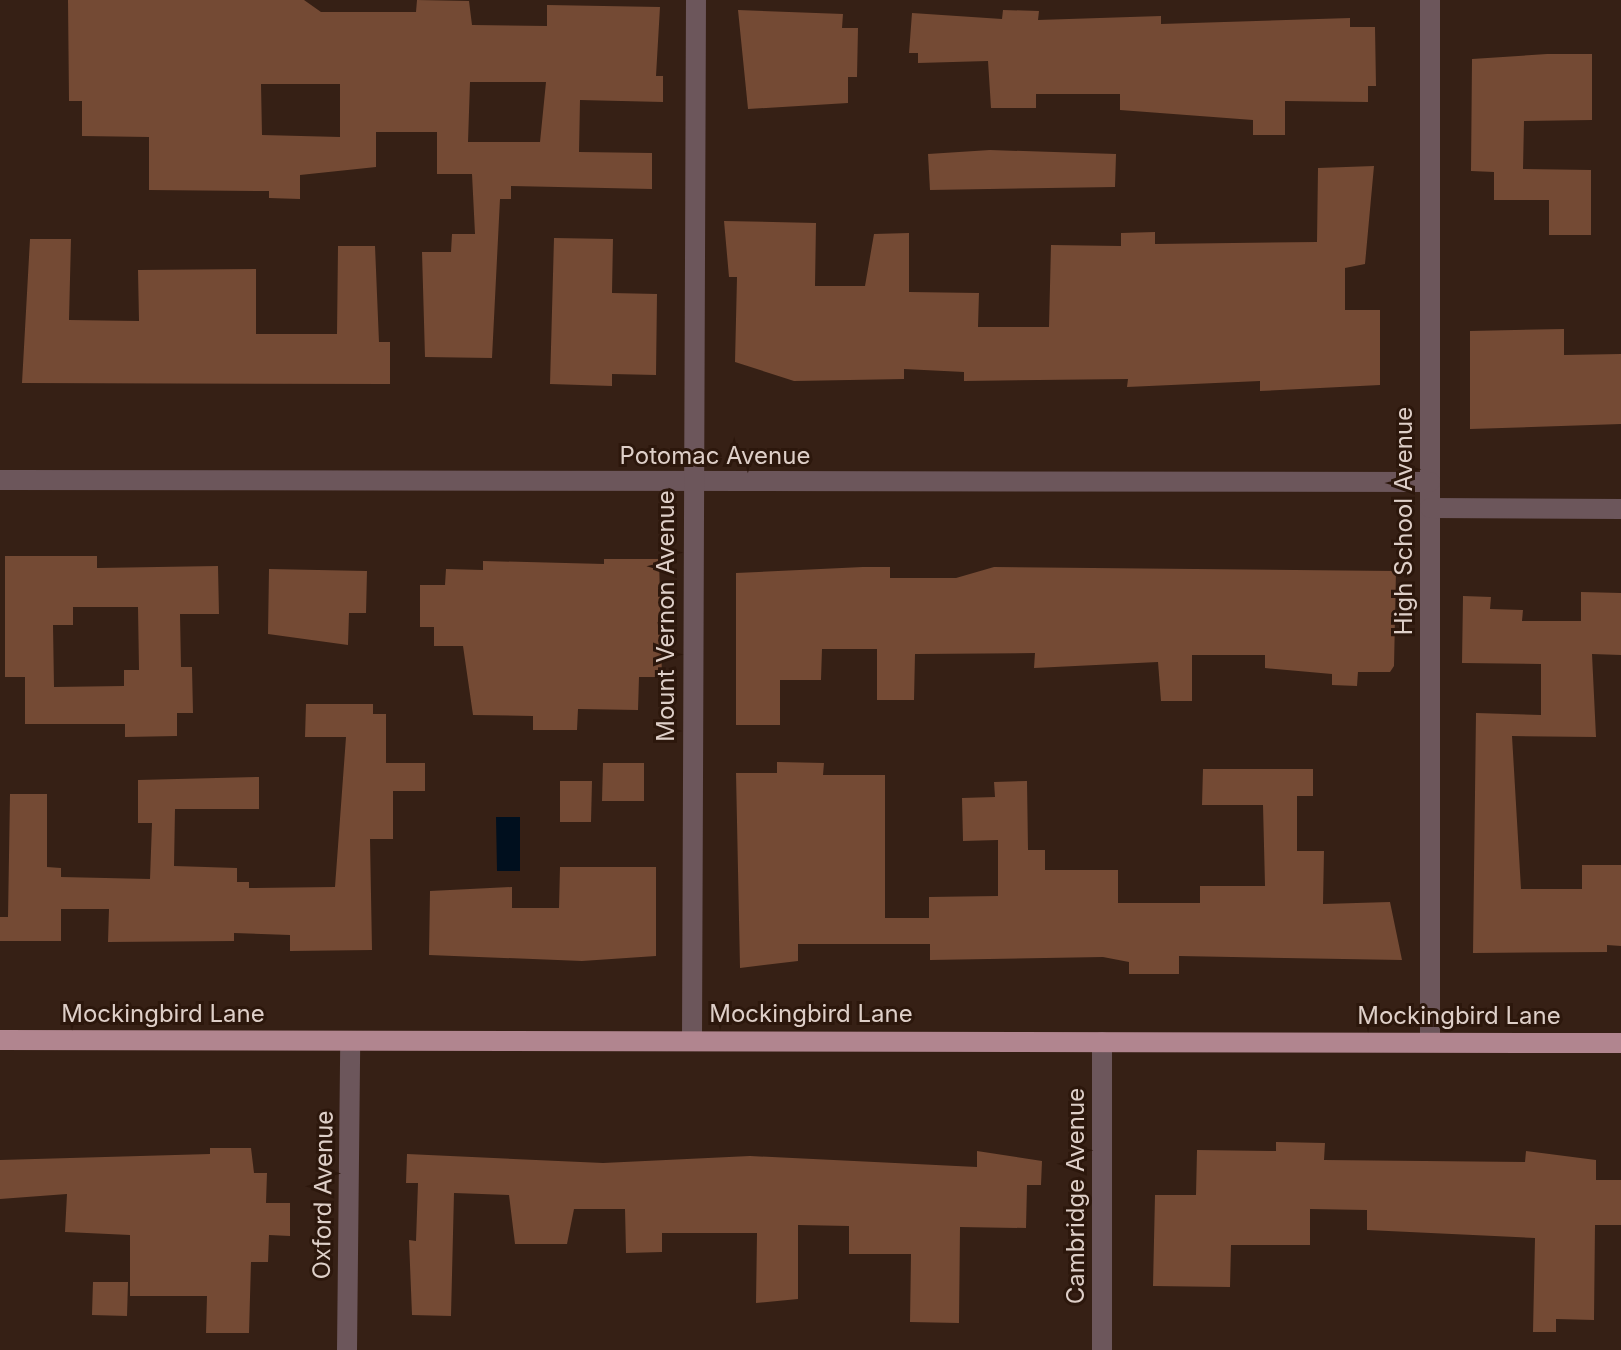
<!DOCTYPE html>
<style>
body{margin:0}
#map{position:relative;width:1621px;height:1350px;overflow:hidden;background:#362015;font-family:Inter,sans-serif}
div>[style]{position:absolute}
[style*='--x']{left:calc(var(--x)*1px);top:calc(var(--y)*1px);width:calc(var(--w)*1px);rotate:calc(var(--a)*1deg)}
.water>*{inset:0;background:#000f1e}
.building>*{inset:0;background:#744a34}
.minor>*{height:20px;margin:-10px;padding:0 10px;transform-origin:10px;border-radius:10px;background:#6c565b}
.major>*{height:20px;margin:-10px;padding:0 10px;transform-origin:10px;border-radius:10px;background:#b1858f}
span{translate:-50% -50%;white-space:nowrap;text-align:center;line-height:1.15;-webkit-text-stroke:6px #2c170c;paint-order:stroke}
.street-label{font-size:24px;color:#decfc8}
</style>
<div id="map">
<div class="water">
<div style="clip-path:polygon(496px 817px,520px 817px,520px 871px,497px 871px)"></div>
</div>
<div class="building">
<div style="clip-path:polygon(evenodd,68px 0,304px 0,321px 12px,416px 12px,417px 0,469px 1px,472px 25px,547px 26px,547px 5px,660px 7px,656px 76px,663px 76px,663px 102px,580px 100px,579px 152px,652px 153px,652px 189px,511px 186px,511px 199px,500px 199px,492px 358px,425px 357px,422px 252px,451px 252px,452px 234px,475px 234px,472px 174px,437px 174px,437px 132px,376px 132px,376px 167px,300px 175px,300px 199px,269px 198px,269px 191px,149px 190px,149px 137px,82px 136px,82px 101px,69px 101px,68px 0,470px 82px,546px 82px,540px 142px,468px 142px,470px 82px,68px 0,261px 84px,340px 84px,340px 137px,262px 135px,261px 84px)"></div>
<div style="clip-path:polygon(738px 10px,843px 14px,842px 28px,858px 28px,857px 77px,848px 77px,848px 103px,748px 109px)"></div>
<div style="clip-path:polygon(1003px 10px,1039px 11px,1038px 20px,1161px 16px,1161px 24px,1350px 18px,1350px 27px,1375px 27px,1376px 86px,1368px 86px,1368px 102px,1285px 101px,1285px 135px,1253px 135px,1253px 120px,1120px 110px,1120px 94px,1036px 94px,1036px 108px,991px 108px,988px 61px,918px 63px,918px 53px,909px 53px,912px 13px,1002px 19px)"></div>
<div style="clip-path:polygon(1547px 54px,1592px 54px,1592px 120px,1524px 121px,1523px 169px,1591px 170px,1591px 235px,1549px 235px,1549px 200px,1494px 200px,1494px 172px,1471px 171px,1472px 59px)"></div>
<div style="clip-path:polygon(990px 150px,1116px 154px,1115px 187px,930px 190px,928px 154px)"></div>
<div style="clip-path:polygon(1374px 166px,1365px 264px,1345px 268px,1345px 310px,1380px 310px,1380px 385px,1260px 391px,1260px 381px,1127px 387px,1128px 379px,964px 381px,964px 372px,904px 369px,904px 379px,794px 381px,735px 362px,737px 277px,729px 277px,724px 221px,816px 223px,815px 286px,865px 286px,874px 234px,909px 233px,909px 292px,979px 293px,978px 327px,1049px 327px,1051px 245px,1121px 246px,1121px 233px,1155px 232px,1155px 244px,1317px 242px,1318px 168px)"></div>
<div style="clip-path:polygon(554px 238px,613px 239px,612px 293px,657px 294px,656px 375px,612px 374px,612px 386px,550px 384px)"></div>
<div style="clip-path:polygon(30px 239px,71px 239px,69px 320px,139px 321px,138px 270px,256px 269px,256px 334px,337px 334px,338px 246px,375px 246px,379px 342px,390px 342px,390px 384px,22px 383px)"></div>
<div style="clip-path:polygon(1564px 329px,1564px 355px,1621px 354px,1621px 424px,1470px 429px,1470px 331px)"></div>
<div style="clip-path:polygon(evenodd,5px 556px,97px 556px,97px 568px,218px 566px,219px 614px,180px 614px,181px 667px,192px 667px,193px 713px,177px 713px,177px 736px,125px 737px,125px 724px,25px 724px,25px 677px,5px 677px,5px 556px,73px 607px,138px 607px,139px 670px,124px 670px,124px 686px,54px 687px,53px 625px,73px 625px,73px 607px)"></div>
<div style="clip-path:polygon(604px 559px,659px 559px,662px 677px,639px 677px,638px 710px,578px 709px,577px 730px,533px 730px,533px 716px,473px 715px,463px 646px,434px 646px,434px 627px,420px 627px,420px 585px,445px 585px,446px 569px,483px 570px,483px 561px,604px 564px)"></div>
<div style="clip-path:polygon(863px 567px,890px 567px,890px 578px,956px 578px,994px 567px,1396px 571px,1394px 666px,1390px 672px,1358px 672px,1357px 686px,1332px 685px,1332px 674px,1265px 668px,1265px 655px,1192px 655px,1192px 701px,1161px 701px,1158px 662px,1034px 668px,1035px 653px,915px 654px,914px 700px,877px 700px,877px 649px,822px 649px,821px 680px,780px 680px,780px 725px,736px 725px,736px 573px)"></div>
<div style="clip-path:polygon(269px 569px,367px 571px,366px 613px,349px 613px,348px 645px,268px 634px)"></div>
<div style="clip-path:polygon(1581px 592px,1621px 593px,1621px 655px,1592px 654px,1596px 737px,1512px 736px,1521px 889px,1582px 889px,1582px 865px,1621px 865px,1621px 946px,1607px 945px,1607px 952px,1473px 953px,1476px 713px,1541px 715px,1541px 664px,1462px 663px,1463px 596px,1491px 597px,1490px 609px,1523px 610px,1522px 621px,1581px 621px)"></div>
<div style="clip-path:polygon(306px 704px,373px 704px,373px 714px,386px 714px,386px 763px,425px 763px,425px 791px,393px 791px,393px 839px,370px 839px,372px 950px,290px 951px,290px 935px,234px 933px,234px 941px,108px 942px,109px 909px,61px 909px,61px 941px,0 941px,0 917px,8px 917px,10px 794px,47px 794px,47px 867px,61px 868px,61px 877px,150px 879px,152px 823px,138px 823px,138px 780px,259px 777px,259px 809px,175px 809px,174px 866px,237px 868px,237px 882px,249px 882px,249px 888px,335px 887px,346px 737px,305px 737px)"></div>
<div style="clip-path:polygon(777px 762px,824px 763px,823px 775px,885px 775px,885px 918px,929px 918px,929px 897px,998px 896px,998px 840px,963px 841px,962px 798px,995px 797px,994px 782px,1027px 781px,1028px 850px,1045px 850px,1045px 870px,1118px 870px,1118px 903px,1200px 903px,1200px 886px,1265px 886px,1263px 805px,1202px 805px,1203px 769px,1313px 769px,1313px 796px,1297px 796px,1297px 851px,1324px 851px,1323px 904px,1390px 902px,1402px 960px,1179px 956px,1179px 974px,1129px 974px,1129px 962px,1103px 957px,930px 960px,930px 944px,798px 944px,798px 961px,740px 968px,736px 773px,777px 773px)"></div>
<div style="clip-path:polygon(603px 763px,644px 763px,644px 801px,602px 801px)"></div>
<div style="clip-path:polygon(560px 781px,592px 781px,591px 822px,560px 822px)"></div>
<div style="clip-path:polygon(560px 867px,656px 867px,656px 956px,582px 961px,429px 955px,430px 891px,512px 887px,512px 908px,559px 908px)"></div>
<div style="clip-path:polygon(1276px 1142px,1325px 1143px,1324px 1160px,1525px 1162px,1526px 1151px,1596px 1160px,1596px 1180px,1621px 1180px,1621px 1225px,1595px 1225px,1594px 1320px,1556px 1319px,1556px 1332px,1533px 1332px,1535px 1238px,1367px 1230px,1367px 1210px,1310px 1209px,1310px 1245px,1231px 1245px,1230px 1287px,1153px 1286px,1155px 1195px,1196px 1195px,1197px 1150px,1276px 1151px)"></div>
<div style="clip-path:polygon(210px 1148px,251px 1148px,254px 1173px,267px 1173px,266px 1203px,290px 1203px,290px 1236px,269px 1235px,268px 1262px,251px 1262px,249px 1333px,206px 1333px,207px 1296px,130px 1296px,130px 1235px,65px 1232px,67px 1194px,0 1199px,0 1160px,210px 1154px)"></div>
<div style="clip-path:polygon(977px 1151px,1042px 1161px,1041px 1185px,1027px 1185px,1026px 1228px,960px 1227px,959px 1323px,910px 1322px,911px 1254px,849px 1254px,849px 1226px,798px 1225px,798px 1299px,756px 1303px,757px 1233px,662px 1233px,662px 1252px,626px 1253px,625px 1209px,574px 1209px,567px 1244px,515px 1244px,509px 1195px,454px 1193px,451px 1316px,412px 1315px,409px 1240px,416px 1241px,418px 1183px,406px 1183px,407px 1154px,603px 1163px,750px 1156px,977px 1167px)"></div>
<div style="clip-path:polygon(93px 1282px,128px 1282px,127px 1316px,92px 1315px)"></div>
</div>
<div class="minor">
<div style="--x:1430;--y:0;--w:1042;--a:90"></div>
<div style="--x:0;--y:480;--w:1430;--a:0.08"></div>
<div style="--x:1430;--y:508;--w:191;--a:0.3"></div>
<div style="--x:692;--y:1040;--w:1040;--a:-89.78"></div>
<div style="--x:1102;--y:1042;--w:308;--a:90"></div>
<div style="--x:347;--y:1350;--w:309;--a:-89.4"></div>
</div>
<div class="major">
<div style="--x:0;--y:1040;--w:1621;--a:0.11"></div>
</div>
<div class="street-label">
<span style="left:715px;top:456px">Potomac Avenue</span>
<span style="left:1404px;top:521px;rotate:-90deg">High School Avenue</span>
<span style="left:666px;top:616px;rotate:-90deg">Mount Vernon Avenue</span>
<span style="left:163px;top:1014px">Mockingbird Lane</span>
<span style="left:811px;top:1014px">Mockingbird Lane</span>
<span style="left:1459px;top:1016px">Mockingbird Lane</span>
<span style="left:323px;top:1195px;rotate:-89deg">Oxford Avenue</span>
<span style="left:1076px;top:1196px;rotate:-90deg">Cambridge Avenue</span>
</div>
</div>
